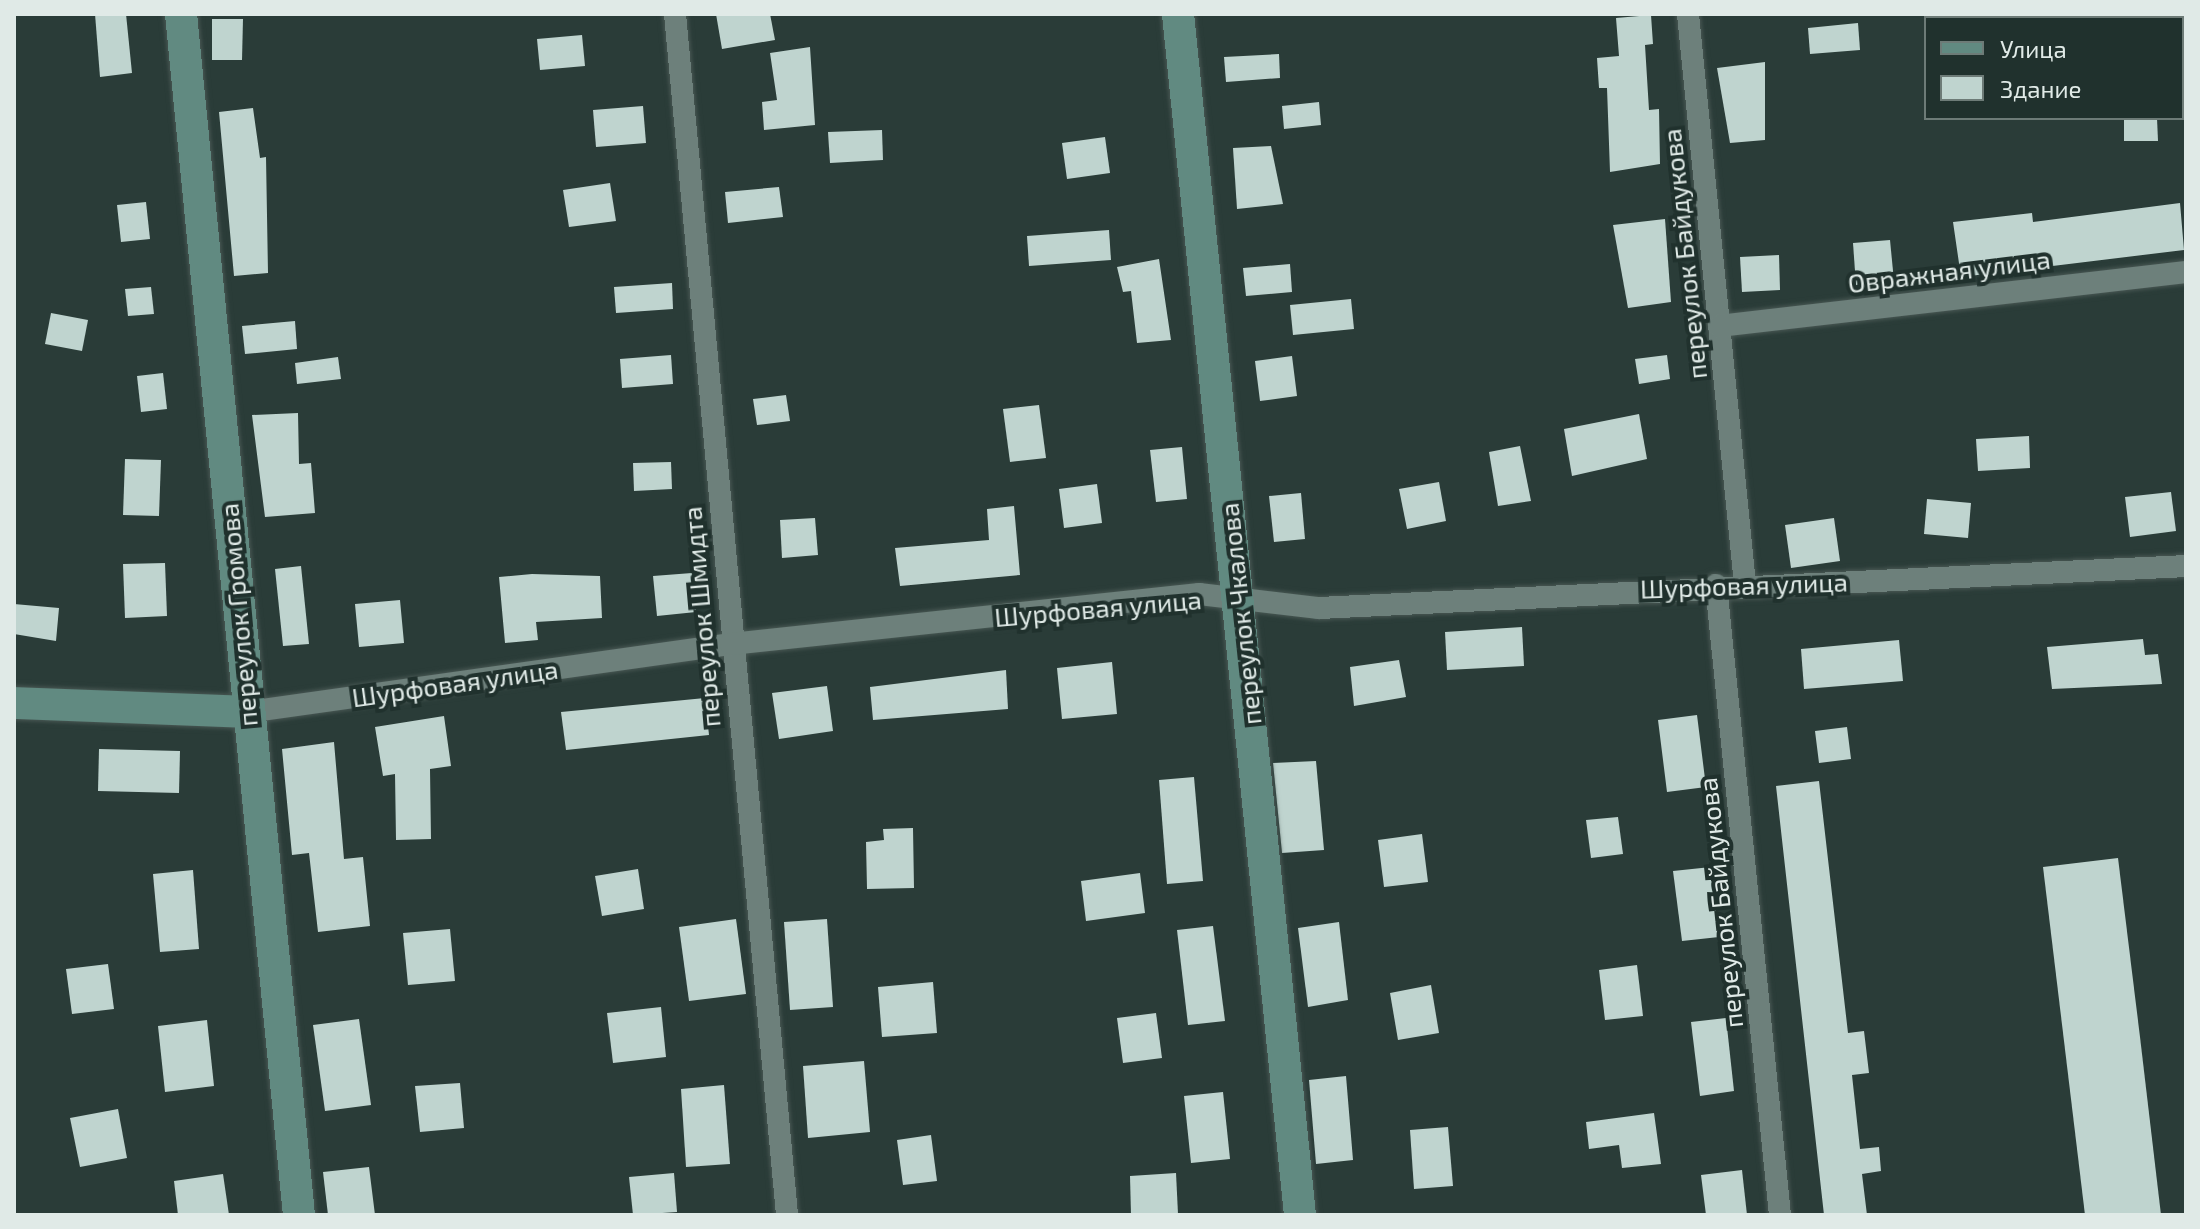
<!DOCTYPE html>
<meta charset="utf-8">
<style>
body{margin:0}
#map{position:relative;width:2200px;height:1229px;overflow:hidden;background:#2a3c38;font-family:"Exo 2",sans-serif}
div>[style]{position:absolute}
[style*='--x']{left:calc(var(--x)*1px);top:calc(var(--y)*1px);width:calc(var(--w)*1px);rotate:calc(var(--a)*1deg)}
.building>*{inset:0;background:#bfd4cf}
.roads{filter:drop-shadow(0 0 2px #485753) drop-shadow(0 0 2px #485753)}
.street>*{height:22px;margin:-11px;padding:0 11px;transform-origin:11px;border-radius:11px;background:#6d807b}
.secondary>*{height:32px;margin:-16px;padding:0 16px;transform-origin:16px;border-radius:16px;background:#618a81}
span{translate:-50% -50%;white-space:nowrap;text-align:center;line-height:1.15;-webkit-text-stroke:8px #20312d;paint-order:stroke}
.street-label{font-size:26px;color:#e0eae7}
.frame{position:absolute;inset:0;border:16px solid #e0eae7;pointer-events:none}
.legend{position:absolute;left:1924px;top:16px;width:260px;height:104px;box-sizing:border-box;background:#20312d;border:2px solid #6d7b77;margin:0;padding:10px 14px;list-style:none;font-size:24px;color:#e0eae7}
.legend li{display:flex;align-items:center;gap:16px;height:40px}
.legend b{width:40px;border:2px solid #6d7b77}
</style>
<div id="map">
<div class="building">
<div style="clip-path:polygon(95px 14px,126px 14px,132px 73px,100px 77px)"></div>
<div style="clip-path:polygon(716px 14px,770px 14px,775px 40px,722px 49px)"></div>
<div style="clip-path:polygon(1651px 15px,1653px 44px,1645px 45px,1649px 110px,1659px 109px,1660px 164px,1610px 172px,1607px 88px,1599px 88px,1597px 58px,1619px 56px,1616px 18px)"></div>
<div style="clip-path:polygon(212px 19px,243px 19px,242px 60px,212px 60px)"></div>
<div style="clip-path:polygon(1858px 23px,1860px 50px,1810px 54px,1808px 28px)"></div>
<div style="clip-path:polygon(582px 35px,585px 66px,540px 70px,537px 39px)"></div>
<div style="clip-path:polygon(810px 47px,815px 125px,764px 130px,762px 102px,777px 100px,770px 53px)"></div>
<div style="clip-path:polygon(1279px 54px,1280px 78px,1226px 82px,1224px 57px)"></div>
<div style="clip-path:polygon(1765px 62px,1765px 140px,1730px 143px,1717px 68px)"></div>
<div style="clip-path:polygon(1319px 102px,1321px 125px,1284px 129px,1282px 106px)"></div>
<div style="clip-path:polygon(643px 106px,646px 143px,596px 147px,593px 110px)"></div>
<div style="clip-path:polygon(253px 108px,260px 158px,266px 157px,268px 273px,234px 276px,219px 112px)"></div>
<div style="clip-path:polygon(2124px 118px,2157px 118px,2158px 141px,2124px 141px)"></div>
<div style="clip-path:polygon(882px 130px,883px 160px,830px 163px,828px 132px)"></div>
<div style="clip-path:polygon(1105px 137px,1110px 173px,1067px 179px,1062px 143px)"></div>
<div style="clip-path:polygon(1271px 146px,1283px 204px,1237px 209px,1233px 148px)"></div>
<div style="clip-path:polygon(610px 183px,616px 221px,569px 227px,563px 190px)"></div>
<div style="clip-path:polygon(779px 187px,783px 217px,728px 223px,725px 192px)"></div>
<div style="clip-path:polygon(146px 202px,150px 239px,121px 242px,117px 205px)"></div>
<div style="clip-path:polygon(2180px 203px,2184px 250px,1961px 277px,1953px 222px,2032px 213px,2033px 222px)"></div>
<div style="clip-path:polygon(1665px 219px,1671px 302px,1628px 308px,1613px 225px)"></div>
<div style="clip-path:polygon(1109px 230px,1111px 260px,1029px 266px,1027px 236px)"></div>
<div style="clip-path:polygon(1890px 240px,1894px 281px,1856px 285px,1853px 243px)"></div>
<div style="clip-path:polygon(1779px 255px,1780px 290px,1742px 292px,1740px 257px)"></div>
<div style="clip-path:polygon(1159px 259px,1171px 340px,1137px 343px,1131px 291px,1123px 292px,1117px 267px)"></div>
<div style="clip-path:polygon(1290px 264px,1292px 292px,1246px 296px,1243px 268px)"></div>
<div style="clip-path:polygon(672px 283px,673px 309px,616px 313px,614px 287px)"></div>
<div style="clip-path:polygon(151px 287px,154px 314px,128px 316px,125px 289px)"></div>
<div style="clip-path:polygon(1351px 299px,1354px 329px,1293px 335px,1290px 305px)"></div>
<div style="clip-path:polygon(51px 313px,88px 320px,82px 351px,45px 344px)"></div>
<div style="clip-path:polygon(295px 321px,297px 349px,245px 354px,242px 326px)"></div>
<div style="clip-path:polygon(671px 355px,673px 384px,622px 388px,620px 359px)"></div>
<div style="clip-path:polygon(1667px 355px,1670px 379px,1639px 384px,1635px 359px)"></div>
<div style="clip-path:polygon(1292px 356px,1297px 396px,1260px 401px,1255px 361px)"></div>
<div style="clip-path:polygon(338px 357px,341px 379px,297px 384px,295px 363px)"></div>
<div style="clip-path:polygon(163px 373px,167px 409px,141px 412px,137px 376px)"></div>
<div style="clip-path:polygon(786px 395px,790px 421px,757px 425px,753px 399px)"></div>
<div style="clip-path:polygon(1039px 405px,1046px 458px,1010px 462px,1003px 409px)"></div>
<div style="clip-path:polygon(298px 413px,299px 464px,311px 463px,315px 513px,265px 517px,252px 415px)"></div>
<div style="clip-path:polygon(1639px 414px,1647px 459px,1572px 476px,1564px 429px)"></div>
<div style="clip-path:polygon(2029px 436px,2030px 468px,1978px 471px,1976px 439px)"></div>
<div style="clip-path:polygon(1520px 446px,1531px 501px,1498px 506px,1489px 452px)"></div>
<div style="clip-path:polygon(1182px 447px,1187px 499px,1156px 502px,1150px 450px)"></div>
<div style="clip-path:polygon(125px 459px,161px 460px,159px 516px,123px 515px)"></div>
<div style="clip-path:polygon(671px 462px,672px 489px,634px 491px,633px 463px)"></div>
<div style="clip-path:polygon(1439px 482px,1446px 521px,1407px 529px,1399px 489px)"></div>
<div style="clip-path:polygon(1097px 484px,1102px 523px,1064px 528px,1059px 489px)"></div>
<div style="clip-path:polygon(2171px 492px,2176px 531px,2130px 537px,2125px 497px)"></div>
<div style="clip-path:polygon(1301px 493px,1305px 539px,1274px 542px,1269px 496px)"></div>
<div style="clip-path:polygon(1927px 499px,1971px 503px,1968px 538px,1924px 534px)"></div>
<div style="clip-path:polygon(1014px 506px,1020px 575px,900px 586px,895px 548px,989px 540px,987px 509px)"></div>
<div style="clip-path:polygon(815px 518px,818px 555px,782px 558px,780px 520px)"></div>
<div style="clip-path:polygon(1834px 518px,1840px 561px,1791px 568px,1785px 525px)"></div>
<div style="clip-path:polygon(165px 563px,167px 616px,125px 618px,123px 564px)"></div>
<div style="clip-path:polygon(301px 566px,309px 644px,283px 646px,275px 569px)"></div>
<div style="clip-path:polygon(692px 573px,696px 612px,657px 616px,653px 576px)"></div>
<div style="clip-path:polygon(532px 574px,600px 576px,602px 618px,536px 622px,538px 640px,505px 643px,499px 577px)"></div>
<div style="clip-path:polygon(400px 600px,404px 643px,359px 647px,355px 604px)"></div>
<div style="clip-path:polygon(14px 604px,59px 608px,56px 641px,14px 634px)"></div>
<div style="clip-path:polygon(1522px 627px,1524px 666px,1447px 670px,1445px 632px)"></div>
<div style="clip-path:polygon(2143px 639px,2145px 655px,2158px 654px,2162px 684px,2052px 689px,2047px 647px)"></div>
<div style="clip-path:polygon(1899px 640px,1903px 681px,1804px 689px,1801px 649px)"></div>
<div style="clip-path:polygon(1399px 660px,1406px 697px,1354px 706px,1350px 667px)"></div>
<div style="clip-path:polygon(1112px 662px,1117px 714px,1062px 719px,1057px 668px)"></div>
<div style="clip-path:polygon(1006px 670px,1008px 709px,873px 720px,870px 687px)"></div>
<div style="clip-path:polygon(827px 686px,833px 731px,779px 739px,772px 693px)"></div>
<div style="clip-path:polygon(705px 698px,709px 735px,566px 750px,561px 712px)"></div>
<div style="clip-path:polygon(1697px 715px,1706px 787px,1667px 792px,1658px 720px)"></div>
<div style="clip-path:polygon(444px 716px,451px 766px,430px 769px,431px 839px,396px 840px,395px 774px,383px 776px,375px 727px)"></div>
<div style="clip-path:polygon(1847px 727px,1851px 759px,1819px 763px,1815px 731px)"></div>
<div style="clip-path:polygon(334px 742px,344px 859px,363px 857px,370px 926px,318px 932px,309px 853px,292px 855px,282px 749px)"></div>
<div style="clip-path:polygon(99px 749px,180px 751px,179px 793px,98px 791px)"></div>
<div style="clip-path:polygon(1316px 761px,1324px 850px,1282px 853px,1273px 763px)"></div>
<div style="clip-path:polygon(1194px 777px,1203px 881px,1167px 884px,1159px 780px)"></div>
<div style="clip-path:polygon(1819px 781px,1848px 1033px,1864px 1031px,1869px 1073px,1852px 1075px,1860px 1149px,1879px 1147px,1881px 1171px,1862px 1174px,1867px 1215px,1824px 1215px,1776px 786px)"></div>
<div style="clip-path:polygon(1618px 817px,1623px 854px,1591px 858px,1586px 820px)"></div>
<div style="clip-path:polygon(913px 828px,914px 888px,867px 889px,866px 842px,884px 840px,883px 829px)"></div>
<div style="clip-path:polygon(1422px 834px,1428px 882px,1384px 887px,1378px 840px)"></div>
<div style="clip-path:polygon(2118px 858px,2140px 1037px,2161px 1215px,2085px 1215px,2043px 867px)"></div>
<div style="clip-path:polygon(1711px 867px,1719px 937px,1682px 941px,1673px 871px)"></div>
<div style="clip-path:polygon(638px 869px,644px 909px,602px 916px,595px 876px)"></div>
<div style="clip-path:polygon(193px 870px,199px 949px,160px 952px,153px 874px)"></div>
<div style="clip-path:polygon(1140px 873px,1145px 913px,1086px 921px,1081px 881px)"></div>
<div style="clip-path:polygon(736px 919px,746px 994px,689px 1001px,679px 927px)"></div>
<div style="clip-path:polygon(827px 919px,833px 1007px,790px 1010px,784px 922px)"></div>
<div style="clip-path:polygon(1339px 922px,1348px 1000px,1308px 1007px,1298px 928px)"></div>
<div style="clip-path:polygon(1213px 926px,1225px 1021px,1188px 1025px,1177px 930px)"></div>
<div style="clip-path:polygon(450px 929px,455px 981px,408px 985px,403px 933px)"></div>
<div style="clip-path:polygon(108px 964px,114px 1009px,72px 1014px,66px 969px)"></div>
<div style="clip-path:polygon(1637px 965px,1643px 1016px,1605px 1020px,1599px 970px)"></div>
<div style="clip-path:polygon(933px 982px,937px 1033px,882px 1037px,878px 987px)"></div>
<div style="clip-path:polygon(1431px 985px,1439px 1033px,1398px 1040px,1390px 993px)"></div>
<div style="clip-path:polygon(661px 1007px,666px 1057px,613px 1063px,607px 1013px)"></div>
<div style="clip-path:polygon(1156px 1013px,1162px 1058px,1123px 1063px,1117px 1018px)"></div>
<div style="clip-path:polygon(1726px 1018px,1734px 1091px,1700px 1096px,1691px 1022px)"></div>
<div style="clip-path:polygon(359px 1019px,371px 1105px,325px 1111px,313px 1025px)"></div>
<div style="clip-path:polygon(207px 1020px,214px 1086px,165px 1092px,158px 1026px)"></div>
<div style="clip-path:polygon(864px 1061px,870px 1132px,808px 1138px,803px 1066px)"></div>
<div style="clip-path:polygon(1346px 1076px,1353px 1160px,1316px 1164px,1309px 1080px)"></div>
<div style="clip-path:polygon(460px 1083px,464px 1128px,420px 1132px,415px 1086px)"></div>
<div style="clip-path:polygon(724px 1085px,730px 1164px,686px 1167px,681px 1089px)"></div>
<div style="clip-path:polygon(1223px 1092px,1230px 1159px,1191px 1163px,1184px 1096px)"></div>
<div style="clip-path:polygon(118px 1109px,127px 1158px,80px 1167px,70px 1118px)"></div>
<div style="clip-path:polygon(1654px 1113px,1661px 1164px,1622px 1168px,1619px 1145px,1589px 1149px,1586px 1122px)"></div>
<div style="clip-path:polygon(1448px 1127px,1453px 1186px,1414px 1189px,1410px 1130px)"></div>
<div style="clip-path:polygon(931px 1135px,937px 1181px,903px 1185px,897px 1140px)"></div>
<div style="clip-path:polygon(369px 1167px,375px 1215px,328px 1215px,323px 1172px)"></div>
<div style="clip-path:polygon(1742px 1170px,1747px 1215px,1706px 1215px,1701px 1175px)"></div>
<div style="clip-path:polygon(674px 1173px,677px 1212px,633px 1215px,629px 1177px)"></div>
<div style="clip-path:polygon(1176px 1173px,1178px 1214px,1131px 1215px,1130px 1176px)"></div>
<div style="clip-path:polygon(223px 1174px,229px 1215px,178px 1215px,174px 1181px)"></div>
</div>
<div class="roads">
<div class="street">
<div style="--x:675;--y:14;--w:1206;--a:84.67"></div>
<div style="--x:1688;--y:14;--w:573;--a:84.29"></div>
<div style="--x:1719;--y:326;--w:470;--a:-6.6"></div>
<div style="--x:1716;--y:585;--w:633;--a:84.2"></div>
<div style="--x:247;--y:712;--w:489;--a:-8"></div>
<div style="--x:731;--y:644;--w:471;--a:-6.1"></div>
<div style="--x:1199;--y:594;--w:121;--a:6.7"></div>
<div style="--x:1319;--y:608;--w:868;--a:-2.77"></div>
</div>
<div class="secondary">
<div style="--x:181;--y:14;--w:1207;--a:84.39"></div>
<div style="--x:1178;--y:14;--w:1207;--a:84.2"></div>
<div style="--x:14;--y:703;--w:233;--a:2.2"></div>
</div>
</div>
<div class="street-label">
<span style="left:1684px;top:254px;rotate:-96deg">переулок Байдукова</span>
<span style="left:1949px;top:271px;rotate:-7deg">Овражная улица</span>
<span style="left:1744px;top:585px;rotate:-2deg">Шурфовая улица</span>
<span style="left:1098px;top:608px;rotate:-5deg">Шурфовая улица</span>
<span style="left:1240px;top:614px;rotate:-96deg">переулок Чкалова</span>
<span style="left:238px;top:615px;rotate:-95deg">переулок Громова</span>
<span style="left:701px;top:617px;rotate:-95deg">переулок Шмидта</span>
<span style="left:455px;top:683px;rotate:-8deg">Шурфовая улица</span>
<span style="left:1720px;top:903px;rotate:-96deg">переулок Байдукова</span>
</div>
<div class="frame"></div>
<ul class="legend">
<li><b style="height:10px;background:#618a81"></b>Улица</li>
<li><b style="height:22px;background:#bfd4cf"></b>Здание</li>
</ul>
</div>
